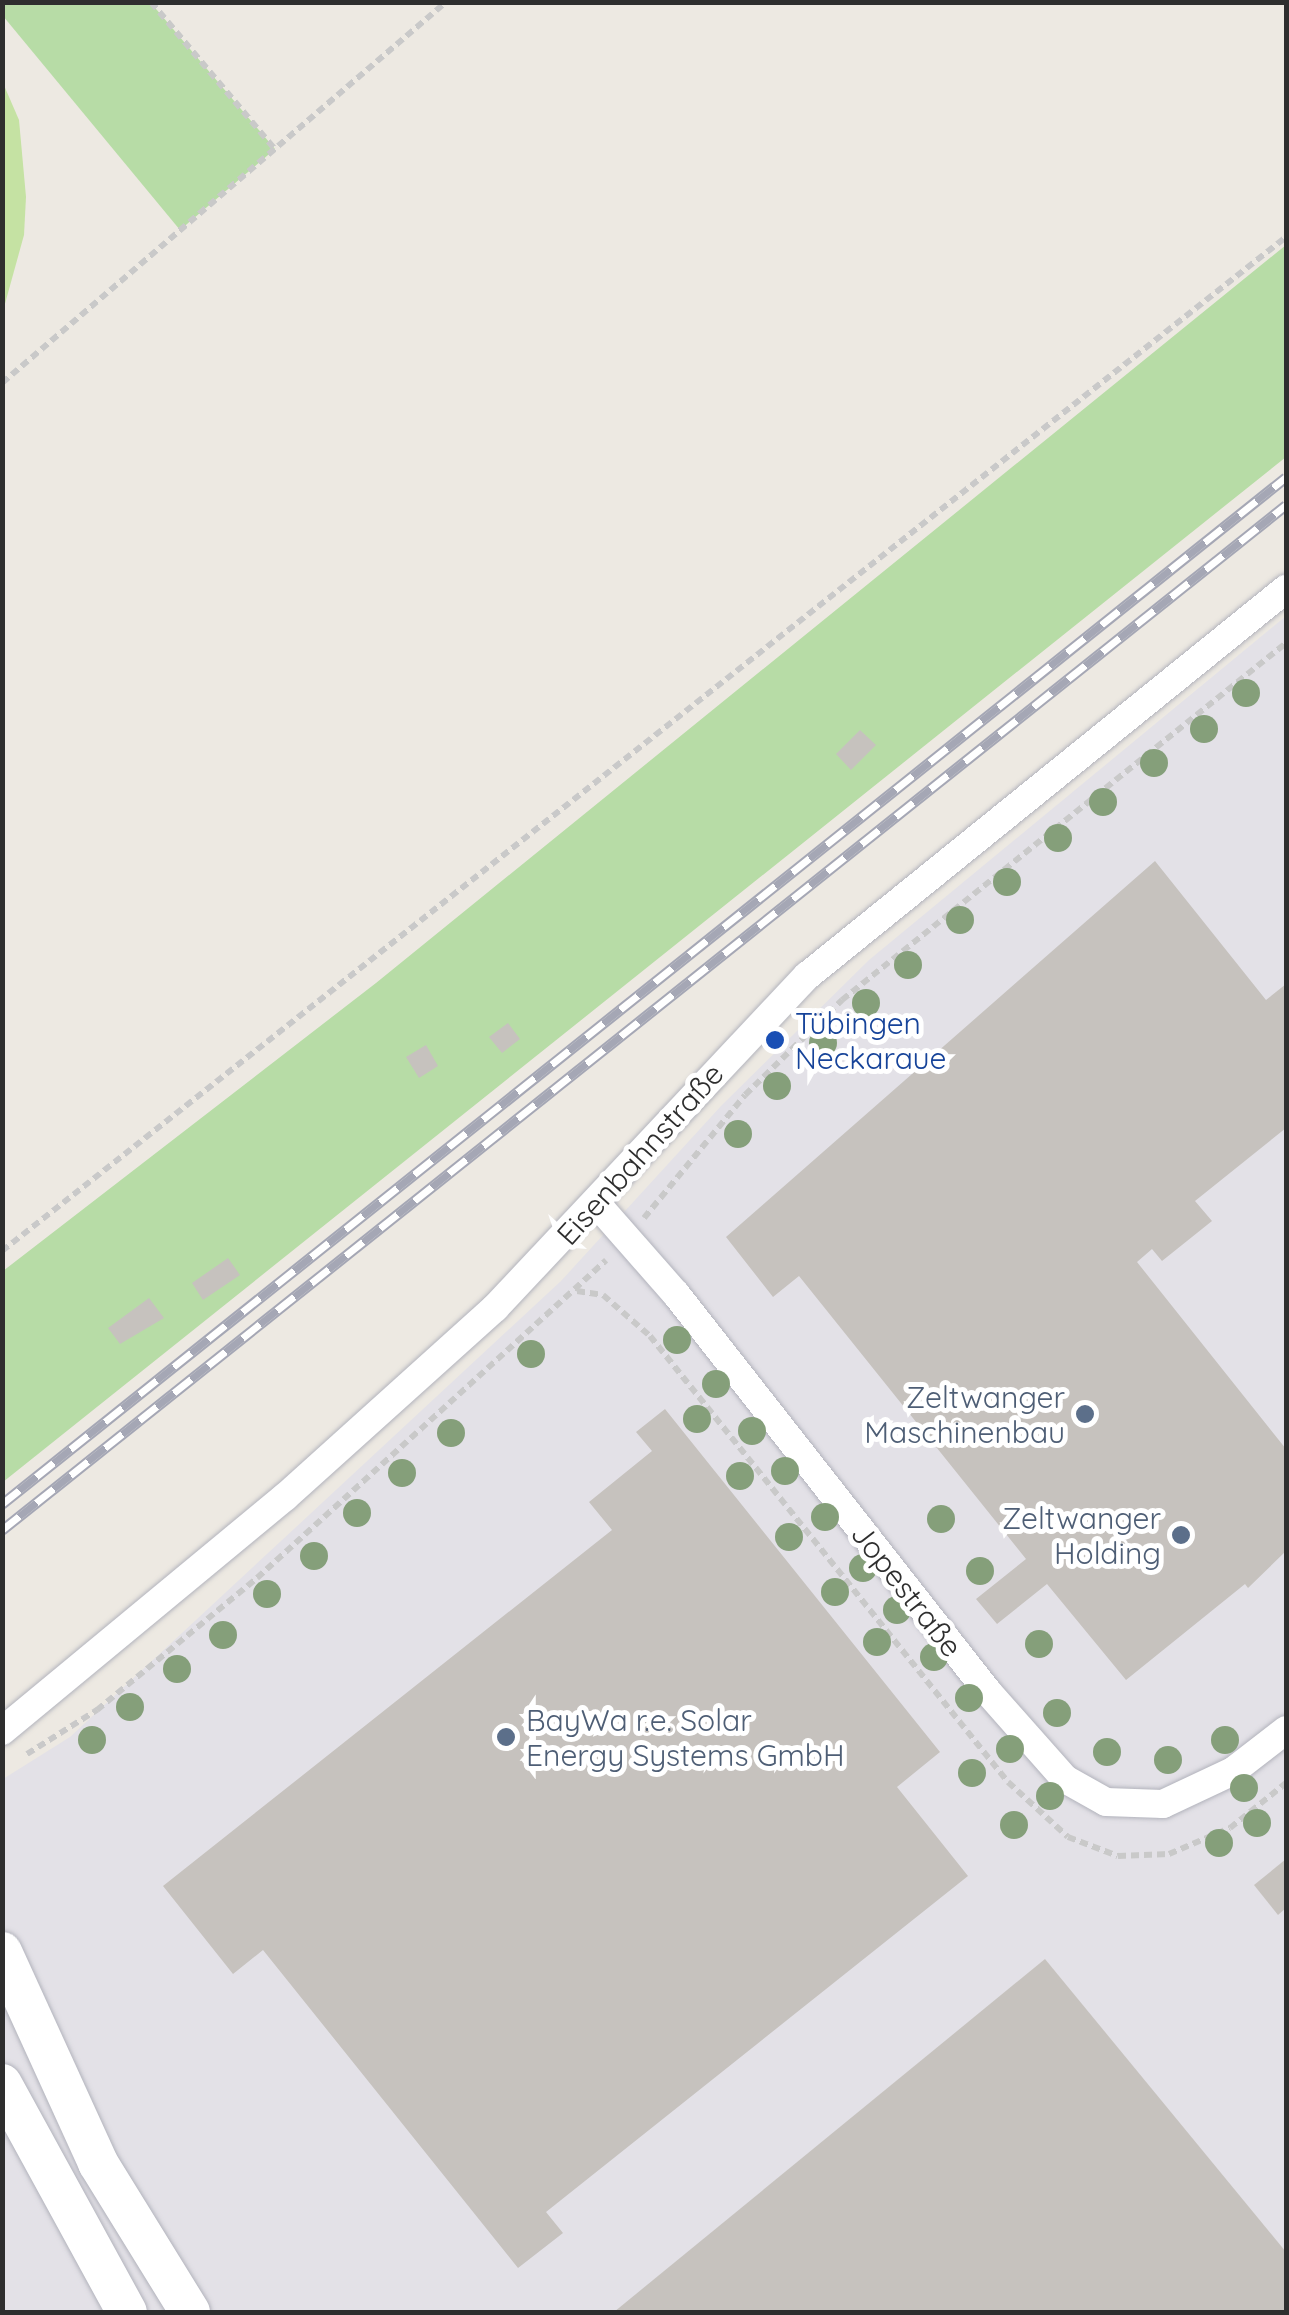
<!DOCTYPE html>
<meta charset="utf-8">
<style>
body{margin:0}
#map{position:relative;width:1289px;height:2315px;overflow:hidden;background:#ede9e2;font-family:Quicksand,sans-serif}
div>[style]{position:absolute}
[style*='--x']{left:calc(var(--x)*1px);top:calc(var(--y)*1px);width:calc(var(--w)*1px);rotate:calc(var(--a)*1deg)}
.industrial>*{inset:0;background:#e3e1e7}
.green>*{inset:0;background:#b7dca6}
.pitch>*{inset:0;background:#c5e2a3}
.building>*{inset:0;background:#c6c2be}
.path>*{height:6px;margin-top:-3px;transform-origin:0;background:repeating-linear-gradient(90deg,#c9c9c9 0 8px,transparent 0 13px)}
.roads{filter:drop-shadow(0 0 2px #b2b3bc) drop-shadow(0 0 2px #b2b3bc)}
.street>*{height:28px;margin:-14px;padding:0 14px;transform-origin:14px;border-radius:14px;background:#fff}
.secondary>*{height:40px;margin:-20px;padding:0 20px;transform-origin:20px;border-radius:20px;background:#fff}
.rail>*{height:11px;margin-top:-5.5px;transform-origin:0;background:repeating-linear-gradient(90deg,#fff 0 22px,#a5a7b5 0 44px);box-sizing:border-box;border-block:2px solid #a5a7b5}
.trees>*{width:28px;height:28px;margin:-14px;border-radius:50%;background:#859f7a}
.dots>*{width:28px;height:28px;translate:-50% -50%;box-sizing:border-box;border:5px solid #fff;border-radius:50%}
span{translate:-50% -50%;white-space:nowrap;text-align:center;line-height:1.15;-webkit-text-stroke:10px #fff;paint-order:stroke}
.transit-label{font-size:30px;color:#164399}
.left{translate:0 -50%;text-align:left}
.street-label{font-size:30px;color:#2e2e2e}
.service-label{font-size:30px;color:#4e5e75}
.right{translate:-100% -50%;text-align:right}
.frame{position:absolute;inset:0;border:5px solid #2e2e2e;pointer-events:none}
</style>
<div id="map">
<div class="industrial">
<div style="clip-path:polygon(1286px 616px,1286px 2312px,3px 2312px,3px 1779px,70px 1737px,561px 1281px,721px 1106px,869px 960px)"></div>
</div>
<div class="green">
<div style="clip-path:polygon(2px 3px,151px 3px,275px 149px,180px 230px,3px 16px)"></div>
<div style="clip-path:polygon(1286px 245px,1286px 457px,3px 1482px,3px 1271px,376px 983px)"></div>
</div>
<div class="pitch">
<div style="clip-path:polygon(3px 83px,19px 120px,26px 197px,24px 235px,3px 311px)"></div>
</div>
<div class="building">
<div style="clip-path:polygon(860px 730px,876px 745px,851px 770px,836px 754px)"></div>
<div style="clip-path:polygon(1155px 861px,1266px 1000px,1286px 984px,1286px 1128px,1195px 1201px,1212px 1221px,1162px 1261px,1152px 1249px,1137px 1262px,1286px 1449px,1286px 1551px,1248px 1588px,1245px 1584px,1126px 1680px,1047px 1584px,997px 1624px,976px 1599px,1026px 1559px,799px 1276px,773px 1297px,726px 1237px)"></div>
<div style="clip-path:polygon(508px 1023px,520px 1039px,502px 1053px,489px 1037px)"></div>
<div style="clip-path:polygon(426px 1045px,438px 1066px,419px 1078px,406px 1057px)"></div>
<div style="clip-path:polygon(228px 1258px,240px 1275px,203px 1300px,192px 1283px)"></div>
<div style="clip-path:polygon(149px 1298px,164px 1318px,120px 1344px,108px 1328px)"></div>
<div style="clip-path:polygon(665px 1409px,940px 1752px,897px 1787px,968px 1876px,546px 2212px,563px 2233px,518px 2268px,263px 1950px,233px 1974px,163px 1886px,612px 1530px,589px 1502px,652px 1451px,636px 1432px)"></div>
<div style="clip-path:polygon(1286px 1859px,1286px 1908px,1278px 1915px,1254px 1885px)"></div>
<div style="clip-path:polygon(1045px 1959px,1286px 2252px,1286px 2312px,614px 2312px)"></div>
</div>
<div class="path">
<div style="--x:151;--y:2;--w:192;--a:49.9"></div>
<div style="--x:2;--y:383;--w:585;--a:-40.63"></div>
<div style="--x:644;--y:1218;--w:159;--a:-50.6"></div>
<div style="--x:745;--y:1095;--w:136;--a:-44.4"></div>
<div style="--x:842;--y:1000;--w:570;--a:-38.8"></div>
<div style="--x:2;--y:1251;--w:1636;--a:-38.3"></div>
<div style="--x:577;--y:1291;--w:26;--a:9"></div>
<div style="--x:603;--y:1295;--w:62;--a:41.1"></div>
<div style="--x:650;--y:1336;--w:572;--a:51.25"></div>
<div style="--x:1008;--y:1782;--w:81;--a:42.5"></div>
<div style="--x:1068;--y:1837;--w:53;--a:20.8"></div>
<div style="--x:1118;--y:1856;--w:51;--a:-2.2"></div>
<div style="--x:1169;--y:1854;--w:66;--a:-23.1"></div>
<div style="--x:1230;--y:1828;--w:72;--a:-38.8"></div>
<div style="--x:27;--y:1754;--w:83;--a:-32.2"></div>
<div style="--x:97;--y:1710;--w:207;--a:-39.5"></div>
<div style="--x:257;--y:1578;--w:472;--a:-42.3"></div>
</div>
<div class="roads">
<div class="street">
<div style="--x:596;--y:1203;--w:121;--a:48.7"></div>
<div style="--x:676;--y:1294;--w:506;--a:51.91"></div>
<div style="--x:988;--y:1692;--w:116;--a:48.5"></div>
<div style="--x:1065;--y:1779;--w:47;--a:29.3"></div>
<div style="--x:1106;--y:1802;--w:57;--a:2"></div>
<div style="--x:1163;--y:1804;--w:77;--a:-25.2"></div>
<div style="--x:1233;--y:1771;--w:67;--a:-37.7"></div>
<div style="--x:2;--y:1731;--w:367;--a:-39.6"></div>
<div style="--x:285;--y:1497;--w:283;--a:-42"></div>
<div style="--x:495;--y:1308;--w:456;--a:-46.8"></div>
<div style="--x:807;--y:976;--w:616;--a:-38.94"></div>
</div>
<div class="secondary">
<div style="--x:2;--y:1952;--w:232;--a:65.5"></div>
<div style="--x:98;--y:2163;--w:175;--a:58.3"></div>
<div style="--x:2;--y:2084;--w:260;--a:61.3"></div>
</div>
</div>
<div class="rail">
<div style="--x:2;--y:1504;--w:1644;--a:-38.65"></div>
<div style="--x:2;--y:1530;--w:1643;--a:-38.6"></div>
</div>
<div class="trees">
<div style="left:1246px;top:693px"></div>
<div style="left:1204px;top:729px"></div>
<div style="left:1154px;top:763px"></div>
<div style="left:1103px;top:802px"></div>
<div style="left:1058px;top:838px"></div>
<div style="left:1007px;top:882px"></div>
<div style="left:960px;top:920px"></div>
<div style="left:908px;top:965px"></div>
<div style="left:866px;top:1003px"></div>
<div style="left:823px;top:1043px"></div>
<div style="left:777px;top:1086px"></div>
<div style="left:738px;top:1134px"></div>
<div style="left:677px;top:1340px"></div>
<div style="left:531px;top:1354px"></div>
<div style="left:716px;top:1384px"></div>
<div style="left:697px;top:1419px"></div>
<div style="left:752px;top:1431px"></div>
<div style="left:451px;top:1433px"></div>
<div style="left:785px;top:1471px"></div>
<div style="left:402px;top:1473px"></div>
<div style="left:740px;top:1476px"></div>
<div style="left:357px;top:1513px"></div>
<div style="left:825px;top:1517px"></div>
<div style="left:941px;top:1519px"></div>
<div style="left:789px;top:1537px"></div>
<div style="left:314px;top:1556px"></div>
<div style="left:863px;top:1568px"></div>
<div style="left:980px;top:1571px"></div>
<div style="left:835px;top:1592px"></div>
<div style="left:267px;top:1594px"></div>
<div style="left:897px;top:1610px"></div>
<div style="left:223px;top:1635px"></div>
<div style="left:877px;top:1642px"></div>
<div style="left:1039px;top:1644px"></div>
<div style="left:934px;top:1657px"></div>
<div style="left:177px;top:1669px"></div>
<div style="left:969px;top:1698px"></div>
<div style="left:130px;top:1707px"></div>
<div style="left:1057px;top:1713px"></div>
<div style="left:92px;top:1740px"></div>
<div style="left:1225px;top:1740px"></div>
<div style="left:1010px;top:1749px"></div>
<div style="left:1107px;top:1752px"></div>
<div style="left:1168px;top:1760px"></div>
<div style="left:972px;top:1773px"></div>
<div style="left:1244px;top:1788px"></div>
<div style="left:1050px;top:1796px"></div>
<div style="left:1257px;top:1823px"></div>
<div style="left:1014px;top:1825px"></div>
<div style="left:1219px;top:1843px"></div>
</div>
<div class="dots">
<div style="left:775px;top:1040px;background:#1a4fb4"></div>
<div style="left:1085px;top:1414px;background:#5c6f8a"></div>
<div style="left:1181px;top:1535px;background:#5c6f8a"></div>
<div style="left:506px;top:1737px;background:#5c6f8a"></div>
</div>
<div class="transit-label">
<span class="left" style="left:795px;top:1040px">Tübingen<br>Neckaraue</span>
</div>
<div class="street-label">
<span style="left:640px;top:1154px;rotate:-48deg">Eisenbahnstraße</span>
<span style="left:907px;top:1590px;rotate:52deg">Jopestraße</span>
</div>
<div class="service-label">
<span class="right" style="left:1065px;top:1414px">Zeltwanger<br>Maschinenbau</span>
<span class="right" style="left:1161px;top:1535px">Zeltwanger<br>Holding</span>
<span class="left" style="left:526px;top:1737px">BayWa r.e. Solar<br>Energy Systems GmbH</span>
</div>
<div class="frame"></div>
</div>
